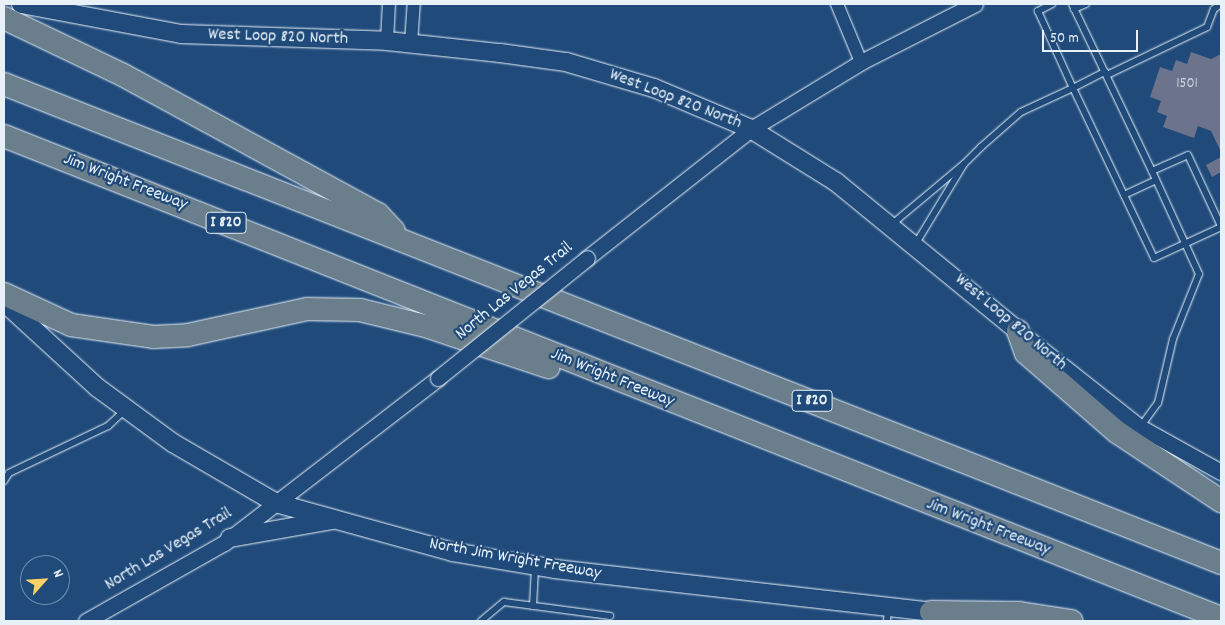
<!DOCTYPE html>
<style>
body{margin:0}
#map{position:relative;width:1225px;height:625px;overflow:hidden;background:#1f4a7a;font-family:Dekko,sans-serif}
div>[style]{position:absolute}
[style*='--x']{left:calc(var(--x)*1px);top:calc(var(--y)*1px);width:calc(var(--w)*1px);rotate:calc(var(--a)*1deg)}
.building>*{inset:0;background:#6b738d}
.roads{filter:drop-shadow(0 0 1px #e8f1f8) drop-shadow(0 0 1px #e8f1f8)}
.service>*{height:6px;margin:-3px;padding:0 3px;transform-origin:3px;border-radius:3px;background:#1f4a7a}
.minor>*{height:12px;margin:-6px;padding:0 6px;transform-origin:6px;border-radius:6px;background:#1f4a7a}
.tertiary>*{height:15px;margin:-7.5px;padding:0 7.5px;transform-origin:7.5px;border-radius:7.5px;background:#1f4a7a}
.secondary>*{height:18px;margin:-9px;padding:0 9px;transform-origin:9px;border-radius:9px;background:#1f4a7a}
.motorway>*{height:22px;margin:-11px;padding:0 11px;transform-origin:11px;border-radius:11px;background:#6b7e8b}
.bridges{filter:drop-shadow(0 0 1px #e8f1f8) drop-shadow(0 0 1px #e8f1f8)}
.tertiary-bridge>*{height:15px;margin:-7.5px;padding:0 7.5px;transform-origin:7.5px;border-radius:7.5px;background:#1f4a7a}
span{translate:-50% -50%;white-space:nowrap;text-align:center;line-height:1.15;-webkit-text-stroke:4.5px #1f4a7a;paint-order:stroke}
.number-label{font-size:15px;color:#c9d2dd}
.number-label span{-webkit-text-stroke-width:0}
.shield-label span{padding:1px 4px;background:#1f4a7a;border:1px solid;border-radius:4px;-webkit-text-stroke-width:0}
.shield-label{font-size:16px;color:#e8f1f8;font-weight:700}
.street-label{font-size:18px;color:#e8f1f8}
.frame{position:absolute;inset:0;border:5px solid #e8f1f8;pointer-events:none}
.north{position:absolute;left:20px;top:555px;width:50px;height:50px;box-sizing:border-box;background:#1f4a7a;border:1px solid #6f8dac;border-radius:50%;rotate:64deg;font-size:14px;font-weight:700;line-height:20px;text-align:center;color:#e8f1f8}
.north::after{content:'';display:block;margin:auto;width:18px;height:22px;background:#ffd166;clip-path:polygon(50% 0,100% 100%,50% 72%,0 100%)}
.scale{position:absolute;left:1042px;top:30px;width:96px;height:22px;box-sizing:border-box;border:2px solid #e8f1f8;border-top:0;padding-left:6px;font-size:15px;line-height:18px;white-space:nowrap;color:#e8f1f8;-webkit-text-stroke:4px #1f4a7a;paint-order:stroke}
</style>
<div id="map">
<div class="building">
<div style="clip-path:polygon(1191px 52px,1211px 59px,1221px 54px,1221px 152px,1211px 131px,1198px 126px,1194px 138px,1163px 127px,1167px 116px,1157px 112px,1161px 101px,1150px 97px,1160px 67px,1172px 71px,1176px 60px,1187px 64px)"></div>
<div style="clip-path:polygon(1221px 157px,1221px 172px,1212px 177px,1206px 165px)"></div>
</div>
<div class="roads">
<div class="service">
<div style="--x:1052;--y:4;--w:16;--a:153"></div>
<div style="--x:1038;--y:11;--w:85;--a:65.6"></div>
<div style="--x:1073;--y:88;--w:36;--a:-27"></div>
<div style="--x:1072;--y:4;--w:185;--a:64.4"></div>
<div style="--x:1152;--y:171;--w:39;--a:-24"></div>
<div style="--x:1188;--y:155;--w:78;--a:65.1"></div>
<div style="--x:1074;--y:9;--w:13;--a:-23"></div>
<div style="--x:1107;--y:75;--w:111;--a:-25.6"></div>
<div style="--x:1207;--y:27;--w:19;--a:-69"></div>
<div style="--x:1214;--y:9;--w:9;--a:-36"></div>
<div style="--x:1124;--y:195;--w:35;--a:-25"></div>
<div style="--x:891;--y:225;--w:95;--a:-39.9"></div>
<div style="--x:915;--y:245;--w:95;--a:-58.8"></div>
<div style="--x:964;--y:164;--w:24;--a:-45"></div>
<div style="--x:981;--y:147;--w:53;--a:-41.2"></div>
<div style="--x:1021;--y:112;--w:57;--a:-24.8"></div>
<div style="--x:1073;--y:88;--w:188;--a:64.5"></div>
<div style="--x:1154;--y:258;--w:74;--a:-24.8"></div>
<div style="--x:1141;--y:426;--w:29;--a:-54"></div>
<div style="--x:1158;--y:403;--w:66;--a:-76.8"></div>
<div style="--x:1173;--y:339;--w:70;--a:-68.2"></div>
<div style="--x:1199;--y:274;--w:113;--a:-114.5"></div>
<div style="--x:4;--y:481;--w:9;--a:-58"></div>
<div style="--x:9;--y:473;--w:110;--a:-25.4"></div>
<div style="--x:108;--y:426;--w:23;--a:-43"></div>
<div style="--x:533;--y:606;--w:39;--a:-87"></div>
<div style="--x:481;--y:621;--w:30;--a:-40"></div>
<div style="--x:504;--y:602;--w:107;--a:7.5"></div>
<div style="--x:887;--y:621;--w:12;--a:-85"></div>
</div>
<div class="minor">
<div style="--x:837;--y:4;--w:63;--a:67.5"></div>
<div style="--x:387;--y:41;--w:37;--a:-87"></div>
<div style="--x:411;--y:43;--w:39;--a:-86"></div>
</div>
<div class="tertiary">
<div style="--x:587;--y:258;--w:209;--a:-38.2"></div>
<div style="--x:751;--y:129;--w:129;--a:-31.3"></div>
<div style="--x:861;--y:62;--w:128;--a:-27"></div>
<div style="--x:1020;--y:332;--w:153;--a:38.4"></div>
<div style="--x:1140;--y:427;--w:93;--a:29.1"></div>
<div style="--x:86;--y:621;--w:159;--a:-29.5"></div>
<div style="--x:224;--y:543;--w:270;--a:-37.6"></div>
</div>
<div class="secondary">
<div style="--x:21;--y:4;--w:163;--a:10.6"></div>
<div style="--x:181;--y:34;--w:206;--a:1.9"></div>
<div style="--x:387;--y:41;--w:114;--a:6.1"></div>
<div style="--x:500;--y:53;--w:67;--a:7.8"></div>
<div style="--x:566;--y:62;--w:92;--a:16.5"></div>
<div style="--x:654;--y:88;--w:105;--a:22.9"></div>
<div style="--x:751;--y:129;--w:100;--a:31.9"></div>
<div style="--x:836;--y:182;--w:235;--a:39.3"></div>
<div style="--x:4;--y:302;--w:127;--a:42.5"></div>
<div style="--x:98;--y:388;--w:93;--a:36.3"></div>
<div style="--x:173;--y:443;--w:119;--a:30.2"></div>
<div style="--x:276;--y:503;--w:184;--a:15.5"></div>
<div style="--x:453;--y:552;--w:103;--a:9.5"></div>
<div style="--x:555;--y:569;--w:378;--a:6.5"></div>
<div style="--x:230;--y:538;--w:104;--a:-10"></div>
</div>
<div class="motorway">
<div style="--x:4;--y:18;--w:132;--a:25.6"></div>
<div style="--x:123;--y:75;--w:290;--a:28.6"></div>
<div style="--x:378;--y:214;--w:23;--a:47"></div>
<div style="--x:4;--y:84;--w:1308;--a:21.48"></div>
<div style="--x:4;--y:136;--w:1309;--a:21.61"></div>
<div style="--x:4;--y:294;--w:74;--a:24.8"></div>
<div style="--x:71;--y:325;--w:83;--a:8.3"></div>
<div style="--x:153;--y:337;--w:35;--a:-3"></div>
<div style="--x:188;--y:335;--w:122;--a:-12.3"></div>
<div style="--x:307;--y:309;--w:53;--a:1.1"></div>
<div style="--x:360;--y:310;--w:71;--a:13.8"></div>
<div style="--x:429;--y:327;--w:126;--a:18.6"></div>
<div style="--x:1018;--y:331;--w:23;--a:70"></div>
<div style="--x:1026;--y:353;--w:121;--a:41"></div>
<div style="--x:1117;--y:432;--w:125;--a:33.6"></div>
<div style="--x:931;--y:612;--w:88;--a:0.7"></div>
<div style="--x:1019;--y:613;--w:53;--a:8.7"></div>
</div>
</div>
<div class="bridges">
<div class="tertiary-bridge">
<div style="--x:438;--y:378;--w:191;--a:-38.8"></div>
</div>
</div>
<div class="number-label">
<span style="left:1187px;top:85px">1501</span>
</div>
<div class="shield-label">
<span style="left:226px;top:223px">I 820</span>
<span style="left:812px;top:401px">I 820</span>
</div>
<div class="street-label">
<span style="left:278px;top:38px;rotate:2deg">West Loop 820 North</span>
<span style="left:675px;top:100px;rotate:21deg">West Loop 820 North</span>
<span style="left:125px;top:183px;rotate:21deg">Jim Wright Freeway</span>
<span style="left:515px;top:292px;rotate:-39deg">North Las Vegas Trail</span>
<span style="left:1010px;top:323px;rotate:40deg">West Loop 820 North</span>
<span style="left:612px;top:379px;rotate:22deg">Jim Wright Freeway</span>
<span style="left:988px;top:528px;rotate:21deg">Jim Wright Freeway</span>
<span style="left:169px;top:550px;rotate:-31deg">North Las Vegas Trail</span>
<span style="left:515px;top:560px;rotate:10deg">North Jim Wright Freeway</span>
</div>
<div class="frame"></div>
<div class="north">N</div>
<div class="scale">50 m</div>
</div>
